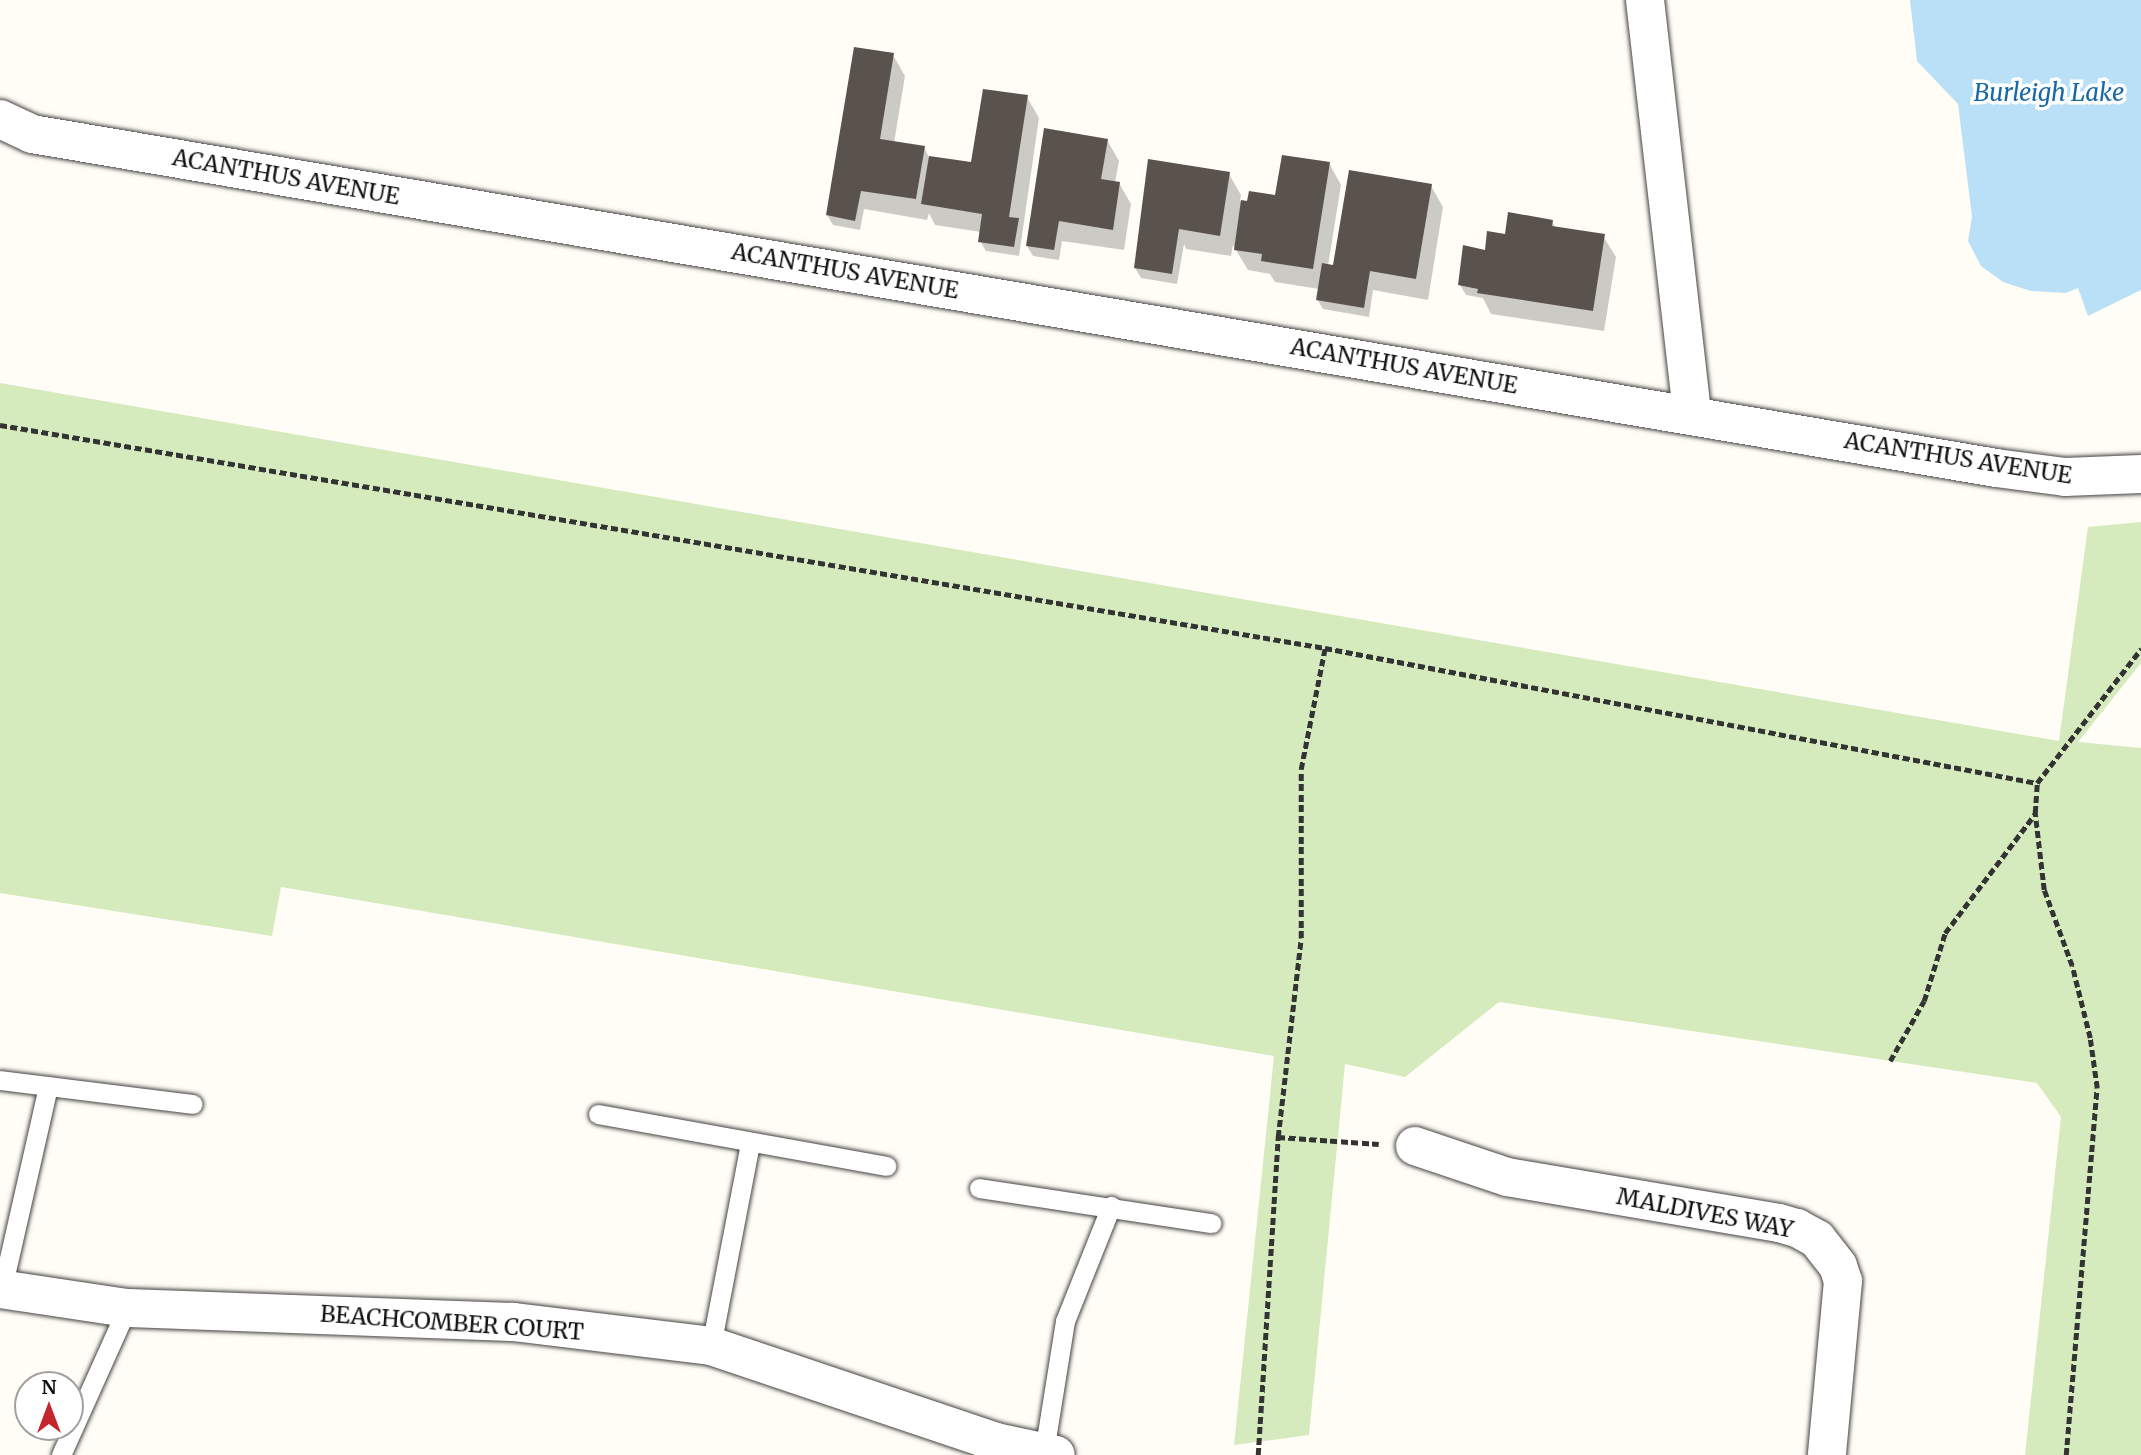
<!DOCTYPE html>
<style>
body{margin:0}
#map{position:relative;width:2141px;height:1455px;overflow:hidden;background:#fffdf5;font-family:Merriweather,serif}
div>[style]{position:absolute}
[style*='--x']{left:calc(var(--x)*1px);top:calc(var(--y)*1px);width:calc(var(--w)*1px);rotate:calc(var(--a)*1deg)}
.green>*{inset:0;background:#d5ebbd}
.water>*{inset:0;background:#b9e0f7}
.shadow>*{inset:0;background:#0003}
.building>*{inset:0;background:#5a524d}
.path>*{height:4.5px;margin-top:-2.25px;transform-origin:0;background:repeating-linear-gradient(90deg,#333 0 7px,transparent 0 10.5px)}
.roads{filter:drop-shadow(0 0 2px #444) drop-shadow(0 0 2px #444)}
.service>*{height:19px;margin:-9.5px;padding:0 9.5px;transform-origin:9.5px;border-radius:9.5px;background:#fff}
.minor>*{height:38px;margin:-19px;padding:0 19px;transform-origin:19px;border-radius:19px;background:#fff}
span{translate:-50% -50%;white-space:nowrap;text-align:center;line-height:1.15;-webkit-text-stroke:7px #fff;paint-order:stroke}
.street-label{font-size:23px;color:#111}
.water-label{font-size:24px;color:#1768a6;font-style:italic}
.north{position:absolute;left:14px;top:1371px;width:70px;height:70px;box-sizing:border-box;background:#fff;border:2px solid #a0a0a0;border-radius:50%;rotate:0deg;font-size:19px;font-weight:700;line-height:28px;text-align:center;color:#111}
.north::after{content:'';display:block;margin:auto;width:24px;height:32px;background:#c4262e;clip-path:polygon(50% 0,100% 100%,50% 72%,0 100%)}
</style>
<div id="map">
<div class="green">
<div style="clip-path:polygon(0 383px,2059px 741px,2088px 527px,2141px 522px,2141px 663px,2078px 742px,2141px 748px,2141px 1455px,2025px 1455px,2061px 1117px,2037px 1083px,1499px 1002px,1405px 1077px,1345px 1064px,1309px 1435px,1234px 1445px,1274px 1056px,281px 887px,272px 936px,0 893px)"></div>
</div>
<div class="water">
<div style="clip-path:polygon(1910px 0,2141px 0,2141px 290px,2088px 316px,2078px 288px,2066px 293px,2031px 291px,2003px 282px,1981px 266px,1968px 241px,1972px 217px,1958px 104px,1917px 61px)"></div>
</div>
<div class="shadow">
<div style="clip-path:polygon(893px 55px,905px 76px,894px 143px,924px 147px,929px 158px,973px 164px,1027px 97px,1039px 118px,1019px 256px,986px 251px,980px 241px,981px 232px,935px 225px,929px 213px,927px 220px,864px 209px,860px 230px,833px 225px,827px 215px)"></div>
<div style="clip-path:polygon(1107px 140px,1119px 161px,1115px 183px,1119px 183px,1131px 204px,1124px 250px,1062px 241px,1059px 260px,1033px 256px,1027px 246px)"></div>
<div style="clip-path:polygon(1329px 163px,1341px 185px,1328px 266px,1336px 267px,1431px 186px,1443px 207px,1428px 300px,1373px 290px,1369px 317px,1323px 309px,1317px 299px,1319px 289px,1275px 282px,1270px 274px,1248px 270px,1233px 245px,1231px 256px,1186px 249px,1184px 244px,1177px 284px,1141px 278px,1135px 268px,1229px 174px,1241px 195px,1240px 201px,1249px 203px,1277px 197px)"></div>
<div style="clip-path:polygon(1552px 221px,1556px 229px,1603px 236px,1616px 257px,1604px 331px,1491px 314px,1483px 298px,1466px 295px,1460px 285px,1486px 252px,1506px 236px)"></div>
</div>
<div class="building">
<div style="clip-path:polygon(854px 47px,894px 53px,880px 139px,925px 146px,916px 199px,861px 191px,855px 221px,826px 215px)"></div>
<div style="clip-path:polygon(983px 89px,1028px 95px,1009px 217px,1019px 218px,1014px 247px,978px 242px,982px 214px,921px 204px,929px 156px,971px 162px)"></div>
<div style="clip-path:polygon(1044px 128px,1108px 139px,1101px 179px,1120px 182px,1113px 230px,1059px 221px,1054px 250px,1026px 246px)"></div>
<div style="clip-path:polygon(1282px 155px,1330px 162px,1313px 269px,1261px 261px,1262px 254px,1234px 250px,1241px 200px,1247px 201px,1249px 191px,1275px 195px)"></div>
<div style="clip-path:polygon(1148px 159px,1230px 172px,1220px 236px,1179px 229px,1172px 274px,1134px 268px)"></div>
<div style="clip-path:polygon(1349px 170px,1432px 184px,1416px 279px,1370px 271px,1364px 308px,1316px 300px,1322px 263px,1333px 265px)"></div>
<div style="clip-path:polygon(1508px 212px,1553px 220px,1552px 226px,1605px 234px,1593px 311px,1477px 293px,1478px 289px,1458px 285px,1463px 245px,1485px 250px,1487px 231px,1505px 234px)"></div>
</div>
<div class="path">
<div style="--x:0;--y:425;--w:1344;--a:9.55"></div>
<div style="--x:1325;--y:648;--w:725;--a:10.74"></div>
<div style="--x:1890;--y:1061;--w:69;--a:-60.5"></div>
<div style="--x:1924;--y:1001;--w:71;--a:-72.8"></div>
<div style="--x:1945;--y:933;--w:149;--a:-52.9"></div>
<div style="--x:1278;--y:1137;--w:101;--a:4"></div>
<div style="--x:1258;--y:1455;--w:319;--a:-86.4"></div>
<div style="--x:1278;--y:1137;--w:200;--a:-83.4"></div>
<div style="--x:1301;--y:938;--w:169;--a:-90"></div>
<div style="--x:1301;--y:769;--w:123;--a:-78.8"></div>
<div style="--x:2066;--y:1455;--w:368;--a:-85.2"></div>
<div style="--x:2097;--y:1088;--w:50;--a:-98"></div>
<div style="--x:2090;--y:1038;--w:74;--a:-104"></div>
<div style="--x:2072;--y:966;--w:81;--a:-110.2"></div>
<div style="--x:2044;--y:890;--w:78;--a:-96.7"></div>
<div style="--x:2035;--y:813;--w:30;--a:-86"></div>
<div style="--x:2037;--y:783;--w:170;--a:-52.2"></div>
</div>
<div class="roads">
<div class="service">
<div style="--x:0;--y:1080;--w:194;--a:7.1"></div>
<div style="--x:598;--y:1114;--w:293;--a:10.2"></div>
<div style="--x:979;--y:1188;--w:235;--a:8.6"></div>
<div style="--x:2;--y:1289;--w:208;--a:-77.2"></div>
<div style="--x:711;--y:1346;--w:207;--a:-79.1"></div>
<div style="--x:1044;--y:1452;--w:133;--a:-80.9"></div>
<div style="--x:1065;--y:1321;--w:124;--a:-68.2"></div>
<div style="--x:61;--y:1455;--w:161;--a:-65.8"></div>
</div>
<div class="minor">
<div style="--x:1645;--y:0;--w:418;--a:83.5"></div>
<div style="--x:0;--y:119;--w:35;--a:25"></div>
<div style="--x:32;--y:134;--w:1992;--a:9.65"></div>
<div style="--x:1996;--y:468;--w:70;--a:7.4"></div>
<div style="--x:2065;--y:477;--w:76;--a:-2.3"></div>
<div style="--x:1415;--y:1146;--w:97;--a:18.6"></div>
<div style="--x:1507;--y:1177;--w:276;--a:9.6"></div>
<div style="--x:1779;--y:1223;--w:19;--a:16"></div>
<div style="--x:1797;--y:1228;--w:23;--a:29"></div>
<div style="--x:1817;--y:1239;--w:34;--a:52"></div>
<div style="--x:1838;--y:1266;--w:16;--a:72"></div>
<div style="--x:1843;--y:1281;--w:175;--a:95.3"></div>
<div style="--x:0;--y:1289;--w:128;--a:8.5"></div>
<div style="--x:127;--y:1308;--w:386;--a:2.1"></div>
<div style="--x:513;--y:1322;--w:199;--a:6.9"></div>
<div style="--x:711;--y:1346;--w:301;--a:18.6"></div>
<div style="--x:996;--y:1442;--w:61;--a:12.2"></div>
</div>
</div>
<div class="street-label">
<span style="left:286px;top:177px;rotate:10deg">ACANTHUS AVENUE</span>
<span style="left:845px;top:271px;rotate:10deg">ACANTHUS AVENUE</span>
<span style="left:1404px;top:366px;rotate:10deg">ACANTHUS AVENUE</span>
<span style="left:1958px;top:458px;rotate:9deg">ACANTHUS AVENUE</span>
<span style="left:1705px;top:1213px;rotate:11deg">MALDIVES WAY</span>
<span style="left:452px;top:1323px;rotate:4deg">BEACHCOMBER COURT</span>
</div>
<div class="water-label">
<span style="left:2049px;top:93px">Burleigh Lake</span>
</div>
<div class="north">N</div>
</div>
